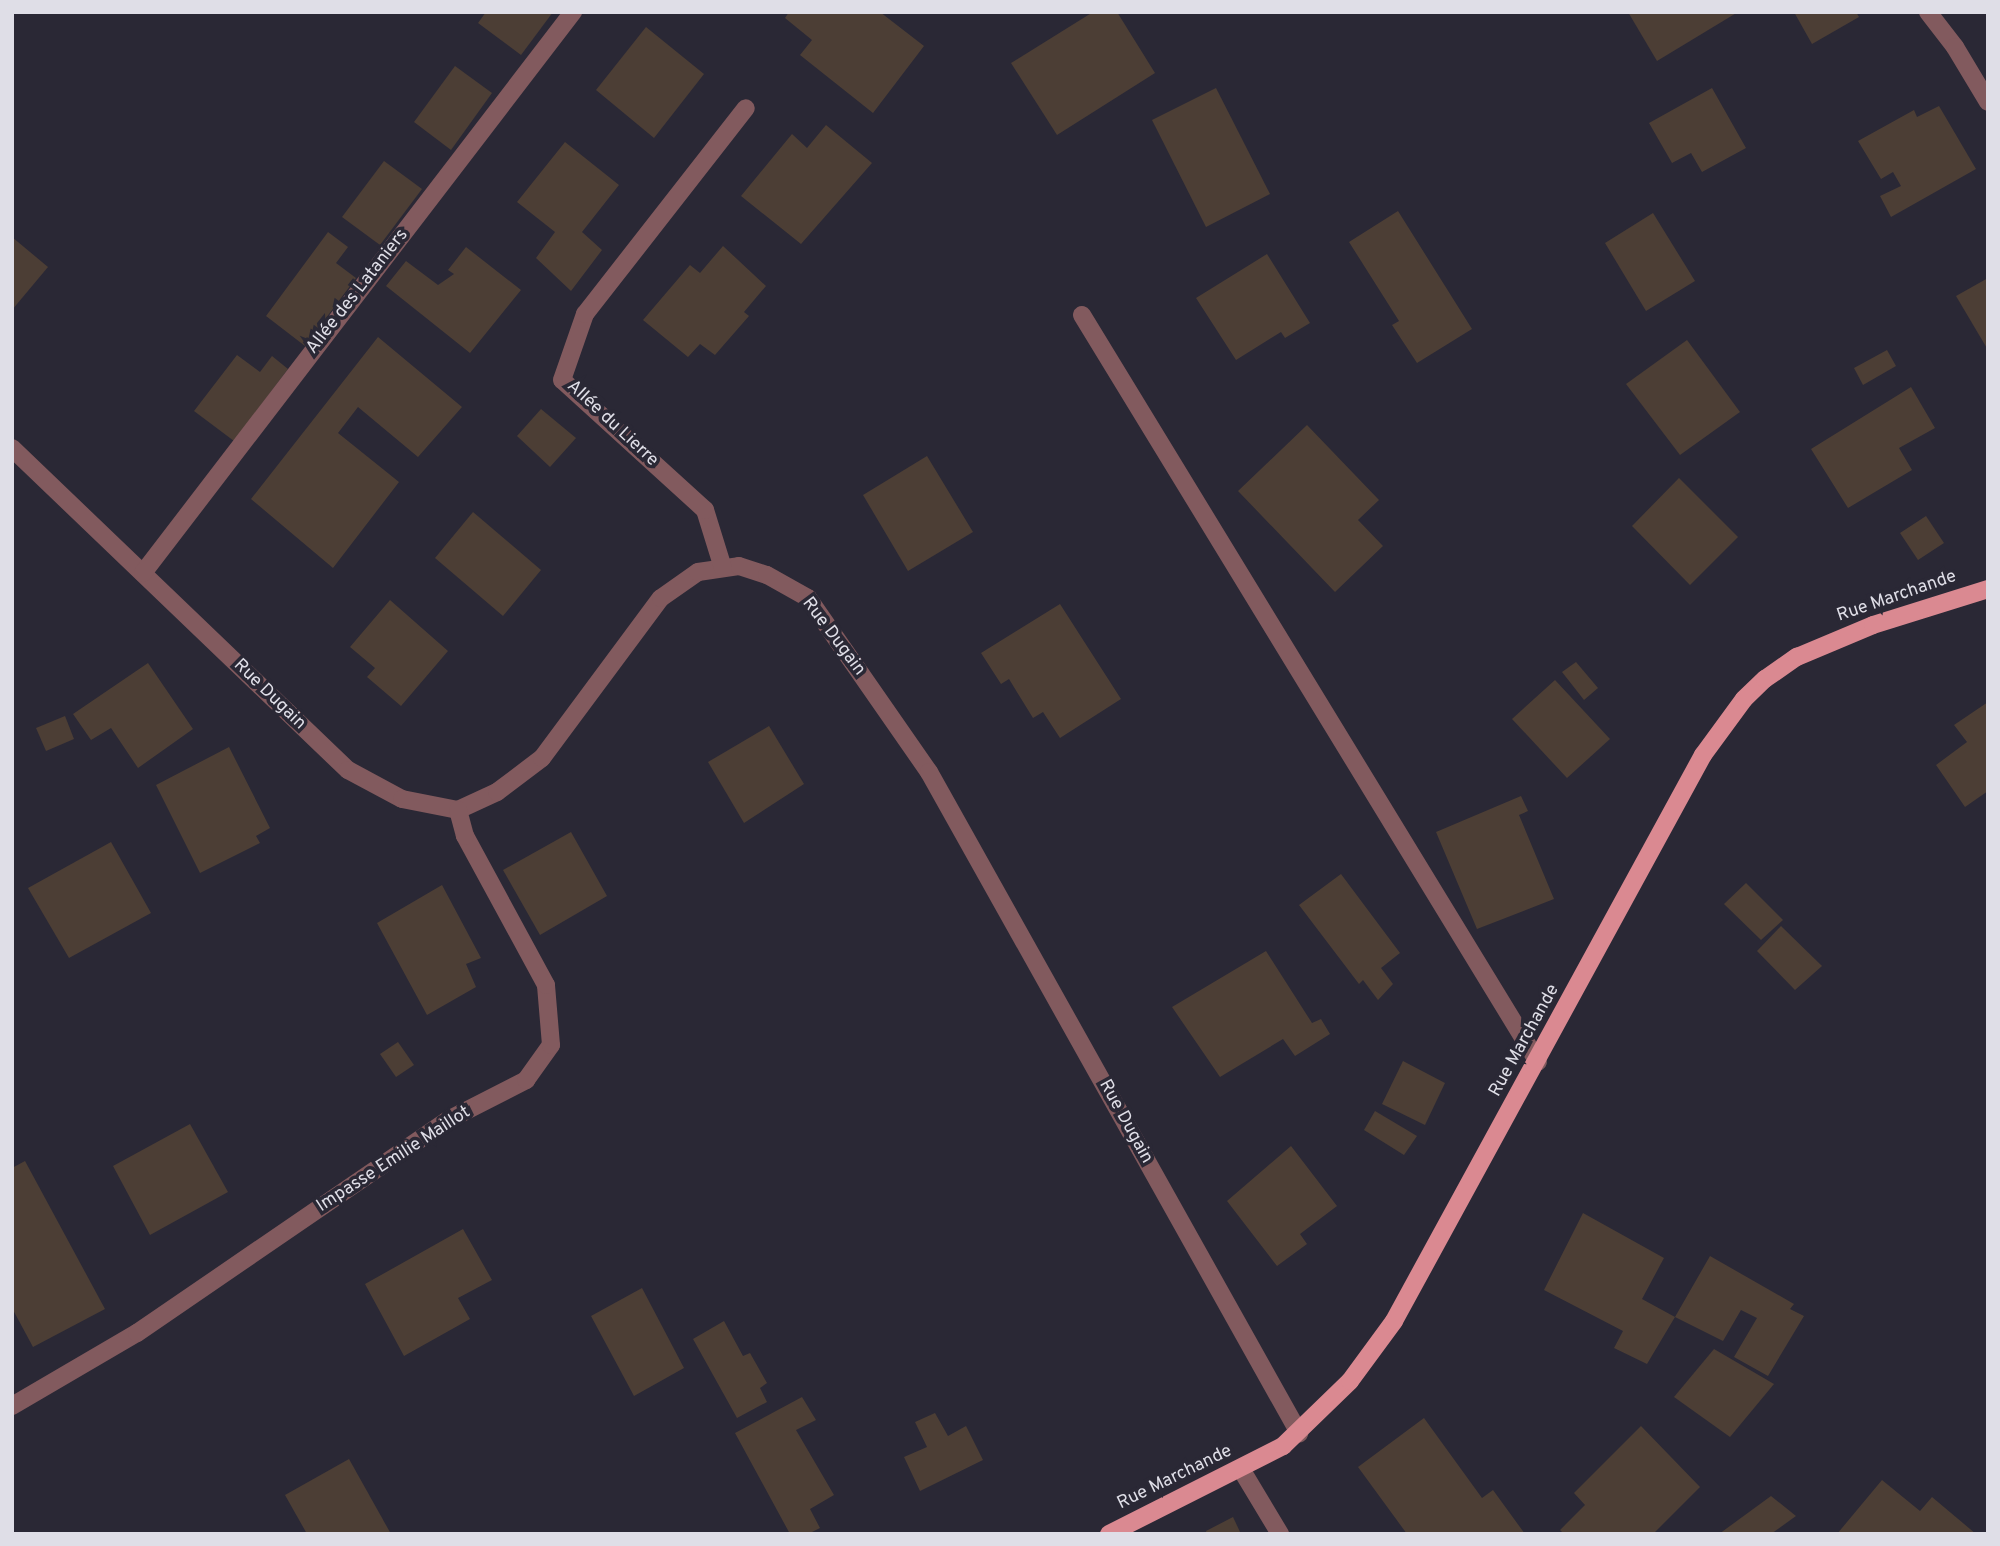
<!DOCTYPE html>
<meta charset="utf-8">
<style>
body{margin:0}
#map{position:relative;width:2000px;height:1546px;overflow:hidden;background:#2a2835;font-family:Overpass,sans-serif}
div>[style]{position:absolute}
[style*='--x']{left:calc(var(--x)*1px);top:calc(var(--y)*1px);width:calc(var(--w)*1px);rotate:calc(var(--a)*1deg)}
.building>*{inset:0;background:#4c3e35}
.minor>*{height:18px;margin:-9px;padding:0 9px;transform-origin:9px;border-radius:9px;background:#825a5e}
.major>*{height:18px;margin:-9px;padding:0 9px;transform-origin:9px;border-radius:9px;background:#da8991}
span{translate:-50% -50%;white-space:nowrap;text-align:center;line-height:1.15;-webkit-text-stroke:7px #2a2835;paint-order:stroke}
.street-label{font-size:18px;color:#dfdee7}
.frame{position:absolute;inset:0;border:14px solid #dfdee7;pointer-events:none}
</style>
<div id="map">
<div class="building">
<div style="clip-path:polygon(486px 12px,553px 12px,521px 55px,478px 23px)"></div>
<div style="clip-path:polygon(789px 12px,880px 12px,924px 46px,873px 113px,800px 55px,812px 40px,785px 18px)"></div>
<div style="clip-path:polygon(1093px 12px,1117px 12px,1155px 73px,1057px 135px,1011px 63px)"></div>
<div style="clip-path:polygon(1628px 12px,1738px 12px,1657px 61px)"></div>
<div style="clip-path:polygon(1794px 12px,1856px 12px,1859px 17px,1812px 44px)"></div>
<div style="clip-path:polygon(646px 27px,704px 74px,654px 138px,596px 90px)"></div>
<div style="clip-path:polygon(455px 66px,492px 93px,451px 150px,414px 122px)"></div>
<div style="clip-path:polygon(1216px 88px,1270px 194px,1206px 227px,1152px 120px)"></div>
<div style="clip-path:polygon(1712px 88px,1746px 148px,1702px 172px,1691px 153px,1672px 163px,1649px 123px)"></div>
<div style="clip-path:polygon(1939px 106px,1976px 169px,1891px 217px,1880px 196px,1901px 186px,1893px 172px,1881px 179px,1858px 141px,1914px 110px,1917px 117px)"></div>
<div style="clip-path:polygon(826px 125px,872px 163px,801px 244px,741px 196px,792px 134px,807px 148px)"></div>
<div style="clip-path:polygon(565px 142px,619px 185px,582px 232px,602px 250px,571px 291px,536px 258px,555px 232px,517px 202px)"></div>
<div style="clip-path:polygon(384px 161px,422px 189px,380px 245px,342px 217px)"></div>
<div style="clip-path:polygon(1398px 211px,1472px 329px,1417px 363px,1392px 325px,1399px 321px,1349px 242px)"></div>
<div style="clip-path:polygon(1653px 213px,1695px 281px,1646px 311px,1605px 243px)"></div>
<div style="clip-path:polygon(328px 232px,348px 247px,336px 263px,356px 278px,305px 346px,266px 316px)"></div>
<div style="clip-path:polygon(12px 237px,48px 267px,12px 310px)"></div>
<div style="clip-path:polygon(723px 246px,766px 286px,744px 312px,749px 316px,715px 355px,700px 344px,688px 357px,643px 320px,690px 265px,700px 273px)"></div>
<div style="clip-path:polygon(466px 247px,521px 290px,470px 353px,386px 286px,406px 261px,438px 285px,454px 274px,448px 270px)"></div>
<div style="clip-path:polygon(1267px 254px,1310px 323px,1285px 338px,1281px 332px,1236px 360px,1196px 298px)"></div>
<div style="clip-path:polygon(1988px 278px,1988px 350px,1956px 296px)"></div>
<div style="clip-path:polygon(378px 337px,462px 407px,418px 457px,358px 407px,338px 433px,399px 482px,333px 568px,251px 499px)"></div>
<div style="clip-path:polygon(1687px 340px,1740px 412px,1680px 455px,1626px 384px)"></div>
<div style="clip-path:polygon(1887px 350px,1896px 366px,1863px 385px,1854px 368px)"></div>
<div style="clip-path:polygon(237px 355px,260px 372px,272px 356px,288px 369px,234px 441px,194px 411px)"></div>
<div style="clip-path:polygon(1911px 387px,1935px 428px,1899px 448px,1912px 470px,1848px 508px,1811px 449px)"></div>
<div style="clip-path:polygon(541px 409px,576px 438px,550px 467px,517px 436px)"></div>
<div style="clip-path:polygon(1307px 425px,1379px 500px,1358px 520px,1383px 546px,1335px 592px,1238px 491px)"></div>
<div style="clip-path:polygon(927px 456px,973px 532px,908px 571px,863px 495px)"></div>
<div style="clip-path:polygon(1679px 478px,1738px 537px,1690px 585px,1632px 526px)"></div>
<div style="clip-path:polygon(473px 512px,541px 570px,503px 616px,435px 558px)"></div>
<div style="clip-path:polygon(1926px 516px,1944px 543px,1918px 560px,1900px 533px)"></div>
<div style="clip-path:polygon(390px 600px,448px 651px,401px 706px,367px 677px,375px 668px,350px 647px)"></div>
<div style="clip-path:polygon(1060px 604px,1121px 699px,1060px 738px,1043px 712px,1033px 718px,1009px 679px,1001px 684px,981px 653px)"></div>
<div style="clip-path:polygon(1576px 662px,1598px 688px,1584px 700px,1562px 672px)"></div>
<div style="clip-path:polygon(148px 663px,193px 729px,138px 768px,111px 728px,91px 740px,73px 714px)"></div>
<div style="clip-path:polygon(1555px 680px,1610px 739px,1567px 778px,1512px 719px)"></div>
<div style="clip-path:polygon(1988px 702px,1988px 791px,1965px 807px,1936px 765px,1967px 742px,1954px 725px)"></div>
<div style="clip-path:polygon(65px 716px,74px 739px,46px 751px,36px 728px)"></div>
<div style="clip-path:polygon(769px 726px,804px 784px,744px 823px,708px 762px)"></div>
<div style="clip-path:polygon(229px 747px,270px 828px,256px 836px,260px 843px,200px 873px,156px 785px)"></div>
<div style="clip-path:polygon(1521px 796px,1528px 811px,1519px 815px,1554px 899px,1477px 929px,1436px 832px)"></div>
<div style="clip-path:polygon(571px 832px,607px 896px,540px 935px,503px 870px)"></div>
<div style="clip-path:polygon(111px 842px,151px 913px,69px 958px,28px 888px)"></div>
<div style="clip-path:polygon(1341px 874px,1400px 953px,1381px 968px,1393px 984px,1378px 1000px,1363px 980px,1359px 984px,1299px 905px)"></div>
<div style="clip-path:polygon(1746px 883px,1783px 920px,1761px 940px,1724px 904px)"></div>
<div style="clip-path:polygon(442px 885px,481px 958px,466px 964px,476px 987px,427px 1015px,377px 923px)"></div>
<div style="clip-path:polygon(1781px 926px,1822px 966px,1795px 990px,1757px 951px)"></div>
<div style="clip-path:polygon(1266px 951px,1312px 1023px,1321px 1019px,1330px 1034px,1295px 1056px,1283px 1039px,1220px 1077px,1172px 1007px)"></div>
<div style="clip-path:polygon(398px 1042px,414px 1065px,396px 1077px,380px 1054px)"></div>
<div style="clip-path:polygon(1403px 1061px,1445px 1083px,1425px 1125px,1382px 1104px)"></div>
<div style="clip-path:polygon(1375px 1111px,1417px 1136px,1404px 1155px,1364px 1130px)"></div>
<div style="clip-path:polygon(190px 1124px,228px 1192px,150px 1235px,113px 1166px)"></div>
<div style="clip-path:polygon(1291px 1146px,1337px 1206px,1300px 1234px,1307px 1244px,1277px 1266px,1227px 1201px)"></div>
<div style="clip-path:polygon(25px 1161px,105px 1309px,33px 1347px,12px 1308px,12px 1168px)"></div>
<div style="clip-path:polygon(1583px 1213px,1664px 1258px,1642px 1299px,1675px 1317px,1647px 1364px,1614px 1348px,1623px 1331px,1544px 1290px)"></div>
<div style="clip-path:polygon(463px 1229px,492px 1280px,458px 1298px,470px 1319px,404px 1356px,365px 1284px)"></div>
<div style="clip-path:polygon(1710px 1256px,1794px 1304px,1790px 1309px,1804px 1316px,1768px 1376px,1734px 1357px,1757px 1318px,1741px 1310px,1723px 1341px,1675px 1317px)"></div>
<div style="clip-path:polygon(642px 1288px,684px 1368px,634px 1396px,591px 1316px)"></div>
<div style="clip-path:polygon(724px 1321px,743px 1356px,750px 1353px,767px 1383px,760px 1388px,767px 1402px,737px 1418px,693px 1339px)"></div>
<div style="clip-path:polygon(1714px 1349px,1774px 1384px,1730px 1437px,1674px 1397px)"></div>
<div style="clip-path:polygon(802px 1397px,816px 1420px,796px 1430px,834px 1495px,810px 1509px,820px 1528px,808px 1534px,790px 1534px,735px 1433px)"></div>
<div style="clip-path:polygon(935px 1413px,948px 1436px,966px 1426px,983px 1460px,920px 1491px,904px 1457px,927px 1447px,915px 1422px)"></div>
<div style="clip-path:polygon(1424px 1418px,1482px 1498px,1493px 1490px,1525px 1534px,1407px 1534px,1358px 1467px)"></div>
<div style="clip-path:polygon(1641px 1426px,1700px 1487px,1653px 1534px,1564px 1534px,1560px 1530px,1585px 1505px,1574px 1493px)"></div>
<div style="clip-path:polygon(349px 1459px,391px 1534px,307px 1534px,285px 1495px)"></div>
<div style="clip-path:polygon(1882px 1480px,1920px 1511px,1932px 1497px,1976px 1534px,1837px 1534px)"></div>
<div style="clip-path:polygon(1771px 1496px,1796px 1516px,1771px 1534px,1719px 1534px)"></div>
<div style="clip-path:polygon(1233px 1517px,1241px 1534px,1207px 1534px,1206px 1531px)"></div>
</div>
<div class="minor">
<div style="--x:1928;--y:12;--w:44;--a:52.4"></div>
<div style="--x:1955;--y:47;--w:64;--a:59"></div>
<div style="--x:1082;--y:315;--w:875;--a:58.6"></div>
<div style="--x:12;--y:448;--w:465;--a:43.8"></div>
<div style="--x:348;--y:770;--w:61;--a:28.2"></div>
<div style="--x:402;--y:799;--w:57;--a:11.1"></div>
<div style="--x:458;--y:810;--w:43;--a:-24.8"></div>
<div style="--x:497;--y:792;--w:56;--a:-37.1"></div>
<div style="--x:542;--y:758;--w:199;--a:-53.4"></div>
<div style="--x:661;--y:598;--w:45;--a:-35.1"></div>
<div style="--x:698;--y:572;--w:41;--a:-8.3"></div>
<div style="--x:739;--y:566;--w:29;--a:18"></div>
<div style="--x:767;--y:575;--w:47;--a:29.3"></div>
<div style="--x:808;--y:598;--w:212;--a:55.2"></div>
<div style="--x:929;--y:772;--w:758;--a:60.76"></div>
<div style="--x:723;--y:568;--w:61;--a:-107.2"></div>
<div style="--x:705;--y:510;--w:193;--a:-137.7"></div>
<div style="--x:562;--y:380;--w:70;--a:-70.8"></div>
<div style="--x:585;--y:314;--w:261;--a:-52"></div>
<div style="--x:143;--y:573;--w:707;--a:-52.53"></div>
<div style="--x:12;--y:1406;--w:145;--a:-30.3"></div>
<div style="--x:137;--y:1333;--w:377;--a:-34.4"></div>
<div style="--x:448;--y:1120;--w:88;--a:-27.1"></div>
<div style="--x:526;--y:1080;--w:43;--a:-54.5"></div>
<div style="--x:551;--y:1045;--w:60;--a:-94.8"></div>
<div style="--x:546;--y:985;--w:170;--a:-118.5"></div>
<div style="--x:465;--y:836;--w:27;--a:-105"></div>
<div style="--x:1241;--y:1469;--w:76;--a:59"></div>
</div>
<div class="major">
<div style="--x:1109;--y:1534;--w:195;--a:-26.8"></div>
<div style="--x:1283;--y:1446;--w:93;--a:-44.1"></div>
<div style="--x:1350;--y:1381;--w:74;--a:-53.7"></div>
<div style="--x:1394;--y:1321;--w:645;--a:-61.37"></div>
<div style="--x:1703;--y:755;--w:69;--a:-53.8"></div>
<div style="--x:1744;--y:699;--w:29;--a:-44"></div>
<div style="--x:1765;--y:679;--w:39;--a:-35"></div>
<div style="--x:1797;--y:657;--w:82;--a:-22.8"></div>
<div style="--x:1873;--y:625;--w:121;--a:-17.4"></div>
</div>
<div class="street-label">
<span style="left:358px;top:292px;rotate:-52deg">Allée des Lataniers</span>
<span style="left:612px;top:424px;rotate:43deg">Allée du Lierre</span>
<span style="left:1897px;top:597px;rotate:-19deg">Rue Marchande</span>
<span style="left:833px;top:637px;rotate:53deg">Rue Dugain</span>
<span style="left:269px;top:695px;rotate:44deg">Rue Dugain</span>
<span style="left:1525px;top:1041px;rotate:-61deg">Rue Marchande</span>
<span style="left:1125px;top:1122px;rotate:61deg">Rue Dugain</span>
<span style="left:394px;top:1160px;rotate:-33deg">Impasse Emilie Maillot</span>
<span style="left:1175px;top:1478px;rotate:-26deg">Rue Marchande</span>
</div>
<div class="frame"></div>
</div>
